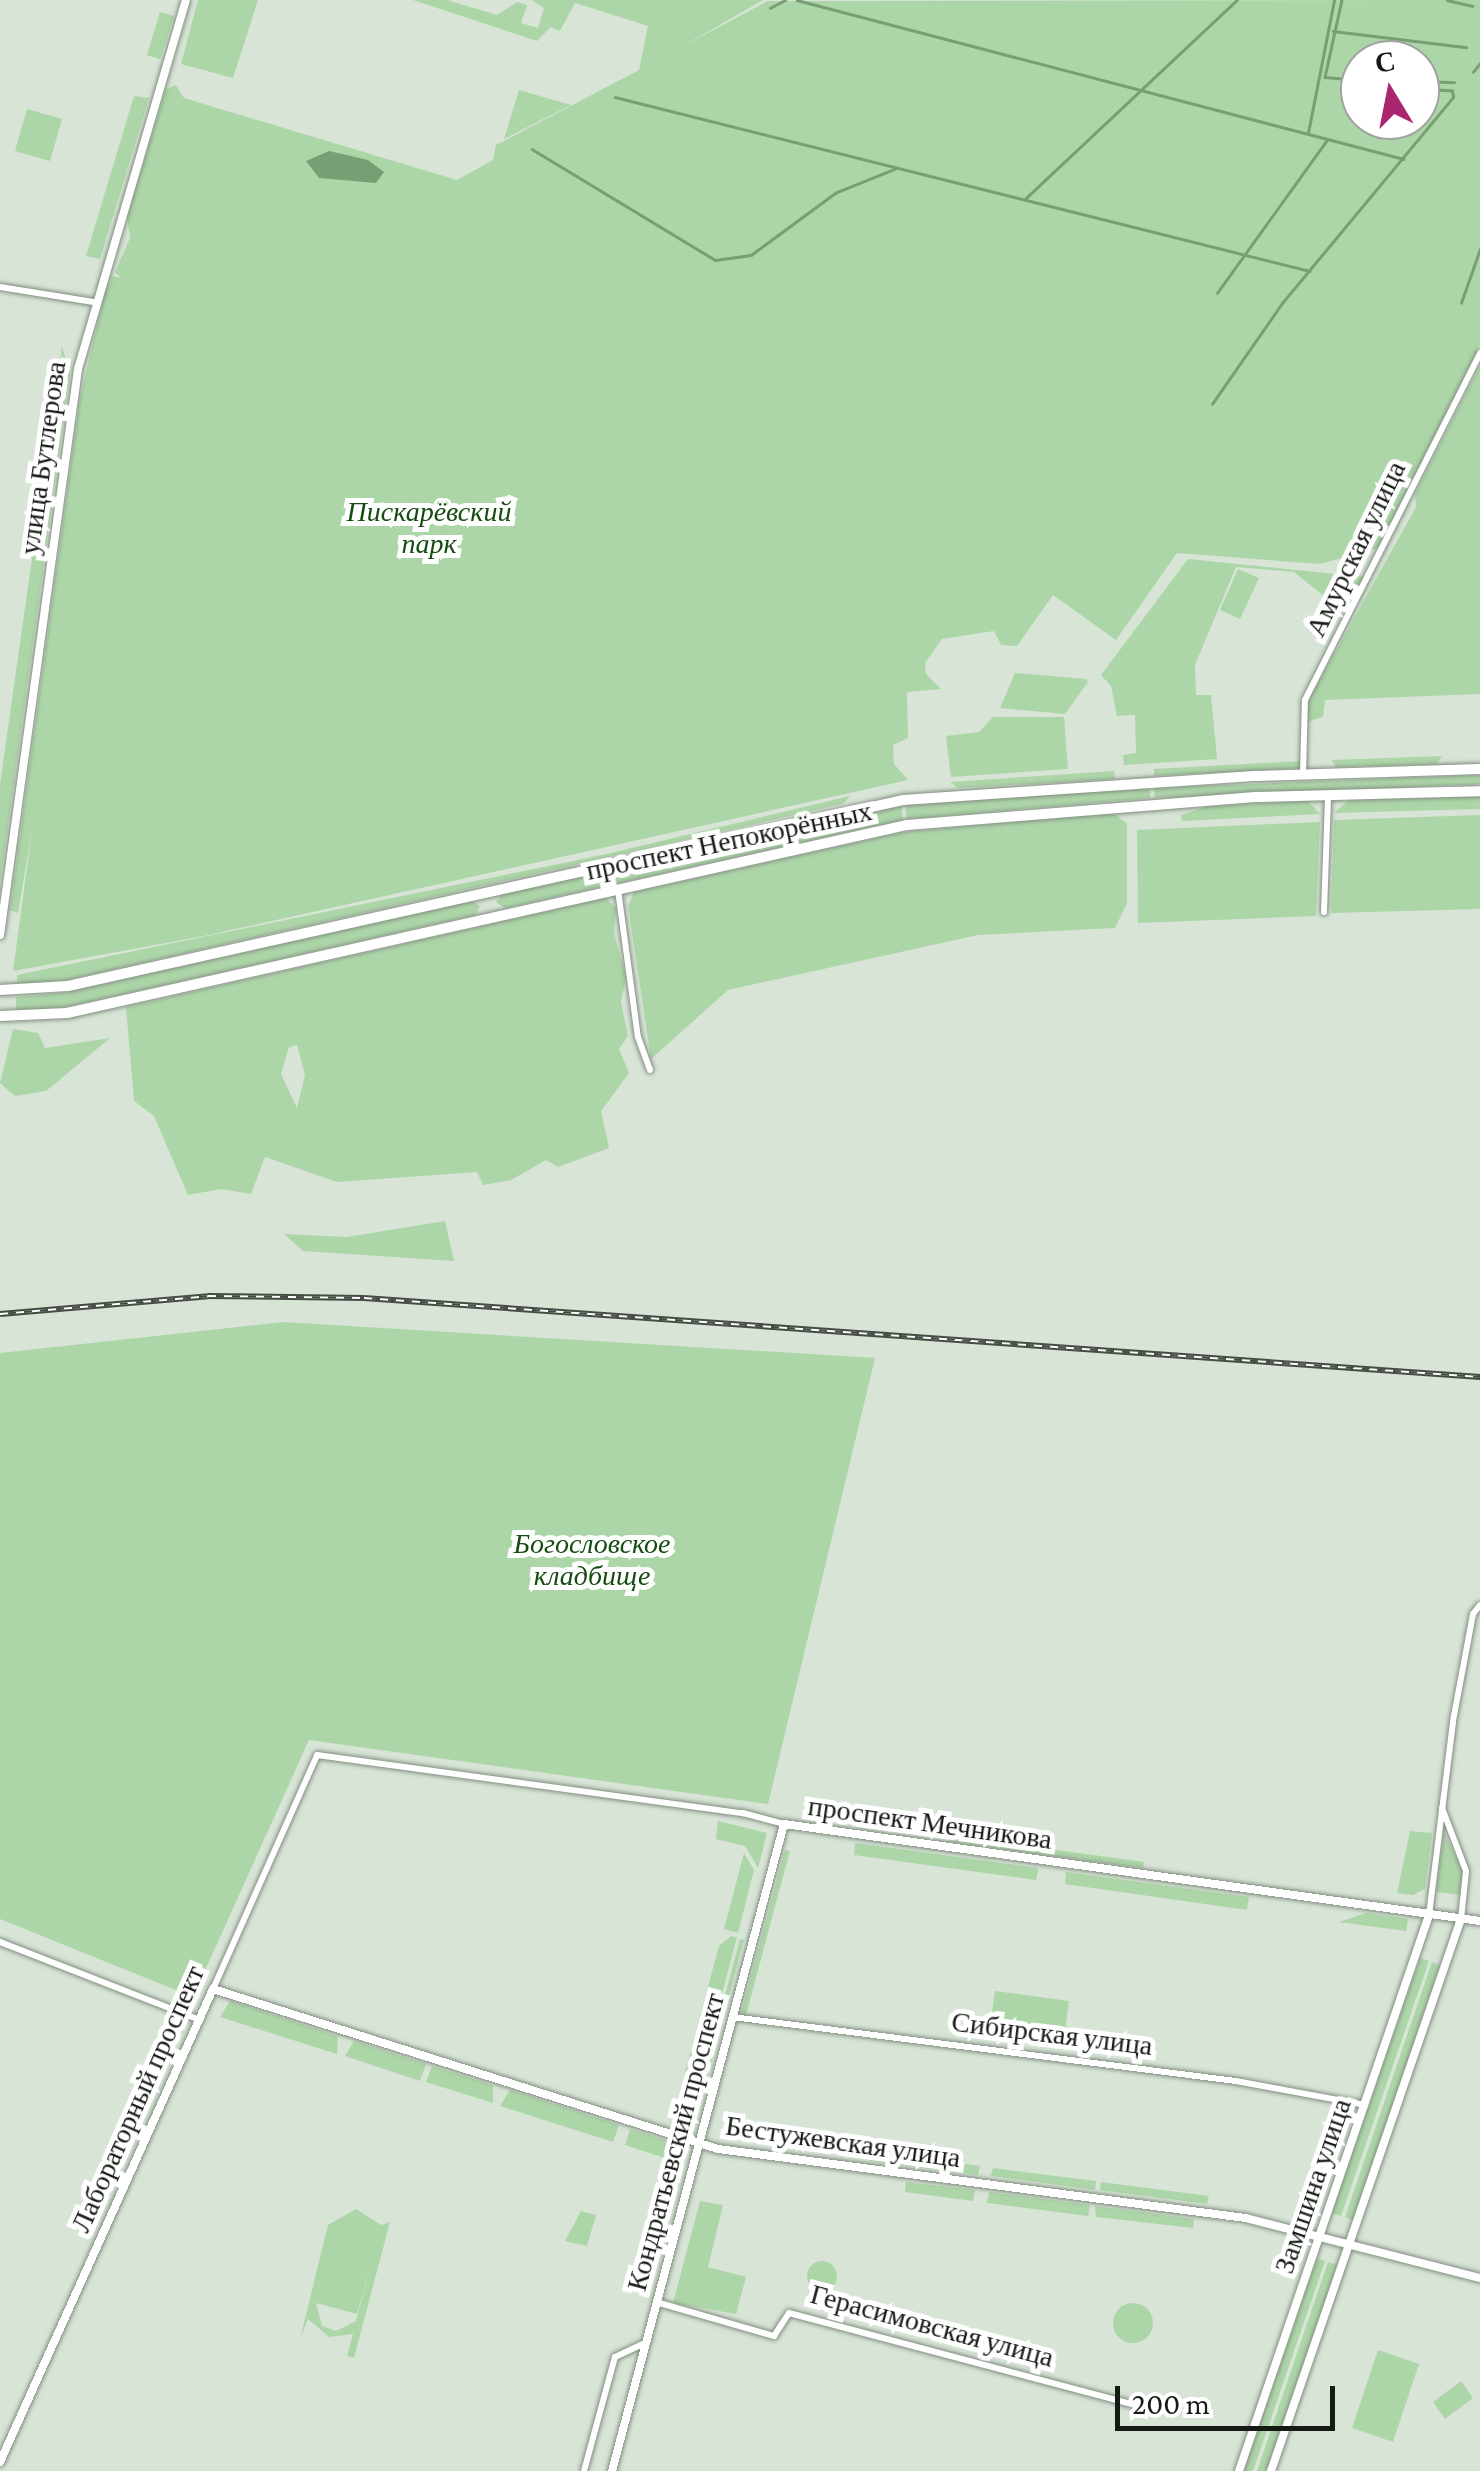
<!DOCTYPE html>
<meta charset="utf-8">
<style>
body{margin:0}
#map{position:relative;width:1480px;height:2471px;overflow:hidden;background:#d7e4d6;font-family:"Crimson Pro",serif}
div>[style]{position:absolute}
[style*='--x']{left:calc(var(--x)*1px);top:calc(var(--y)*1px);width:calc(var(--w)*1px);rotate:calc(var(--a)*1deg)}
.green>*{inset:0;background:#add6a8}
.round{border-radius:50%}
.water>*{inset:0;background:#789f74}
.stream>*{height:2.5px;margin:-1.25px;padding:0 1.25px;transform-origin:1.25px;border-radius:1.25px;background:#789f74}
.roads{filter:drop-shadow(0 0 2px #828e80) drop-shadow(0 0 2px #828e80)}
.minor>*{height:6px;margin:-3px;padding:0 3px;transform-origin:3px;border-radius:3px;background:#fff}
.tertiary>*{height:8px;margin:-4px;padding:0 4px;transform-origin:4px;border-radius:4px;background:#fff}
.primary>*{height:10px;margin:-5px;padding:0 5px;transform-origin:5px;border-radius:5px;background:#fff}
.rail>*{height:6px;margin-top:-3px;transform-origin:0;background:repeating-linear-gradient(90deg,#fff 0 8px,#454c44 0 16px);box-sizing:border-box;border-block:2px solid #454c44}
span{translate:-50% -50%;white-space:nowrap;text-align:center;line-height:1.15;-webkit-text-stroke:10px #fff;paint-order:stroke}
.street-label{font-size:28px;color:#151a15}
.park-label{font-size:28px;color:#154c10;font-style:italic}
.north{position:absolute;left:1340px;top:40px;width:100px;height:100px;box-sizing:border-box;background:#fff;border:2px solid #a1a3a1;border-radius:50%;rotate:350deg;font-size:28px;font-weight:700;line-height:40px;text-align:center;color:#151a15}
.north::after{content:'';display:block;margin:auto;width:35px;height:45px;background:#aa266f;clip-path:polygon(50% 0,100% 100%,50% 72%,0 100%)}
.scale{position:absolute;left:1115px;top:2386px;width:220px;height:45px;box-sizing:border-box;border:5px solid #151a15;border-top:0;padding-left:12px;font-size:30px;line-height:35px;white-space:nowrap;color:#151a15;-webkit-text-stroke:8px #fff;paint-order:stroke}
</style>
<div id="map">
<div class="green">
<div style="clip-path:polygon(198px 0,258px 0,233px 78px,181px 64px)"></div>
<div style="clip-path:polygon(evenodd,413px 0,447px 0,497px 15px,517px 2px,527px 5px,521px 23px,538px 28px,544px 8px,532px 0,763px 0,683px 46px,768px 1px,1480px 0,1480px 345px,1382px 547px,1320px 564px,1177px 553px,1116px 640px,1053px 595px,1017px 646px,1001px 645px,994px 631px,942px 639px,925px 663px,926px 674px,941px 689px,907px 692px,908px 738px,893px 745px,894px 764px,908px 780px,204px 936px,13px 971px,32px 830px,18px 913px,10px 910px,80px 398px,105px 291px,113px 276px,121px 278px,115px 272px,130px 238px,127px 217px,166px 89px,176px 85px,184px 98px,457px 180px,493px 160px,496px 145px,639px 70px,648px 26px,575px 3px,560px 31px,551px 27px,537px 41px,413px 0,1360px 60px,1420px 60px,1420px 120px,1360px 120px,1360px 60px)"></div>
<div style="clip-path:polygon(160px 12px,174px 16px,160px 59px,147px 55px)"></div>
<div style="clip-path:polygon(519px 90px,571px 105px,504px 139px)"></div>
<div style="clip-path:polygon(134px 96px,149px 98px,100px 259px,86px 256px)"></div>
<div style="clip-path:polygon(27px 109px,62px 119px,50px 161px,15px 151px)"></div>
<div style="clip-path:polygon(62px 347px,70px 372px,0 883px,0 784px)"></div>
<div style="clip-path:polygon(1480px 366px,1480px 694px,1325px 700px,1323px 717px,1306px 722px,1308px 701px,1416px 507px,1415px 494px)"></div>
<div style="clip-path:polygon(1188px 559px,1365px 577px,1346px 614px,1294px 572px,1236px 567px,1195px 665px,1196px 695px,1211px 695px,1217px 759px,1124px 765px,1123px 755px,1136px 753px,1135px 715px,1117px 716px,1111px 686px,1101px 675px)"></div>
<div style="clip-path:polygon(1238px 569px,1259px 578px,1240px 619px,1220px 610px)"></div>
<div style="clip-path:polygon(1015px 673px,1086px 679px,1088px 682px,1065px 714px,1000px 708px)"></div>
<div style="clip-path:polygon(993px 717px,1064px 717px,1068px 769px,951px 777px,946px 736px,979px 732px)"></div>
<div style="clip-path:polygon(1442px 756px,1437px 764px,1336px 767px,1332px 760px)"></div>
<div style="clip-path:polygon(1300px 761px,1301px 768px,1154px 776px,1154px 769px)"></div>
<div style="clip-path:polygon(1114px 771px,1115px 779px,958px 788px,950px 782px)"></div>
<div style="clip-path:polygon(1480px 775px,1480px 784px,1155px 798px,1154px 788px)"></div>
<div style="clip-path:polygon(1150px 788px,1150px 798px,907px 819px,905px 805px)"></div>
<div style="clip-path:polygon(850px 796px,843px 804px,66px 980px,17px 985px,17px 975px,602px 855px)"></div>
<div style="clip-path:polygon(1480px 796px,1480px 809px,1334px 813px,1349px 800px)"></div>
<div style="clip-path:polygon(1308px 801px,1320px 814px,1182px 821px,1181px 815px,1208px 806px)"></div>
<div style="clip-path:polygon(901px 806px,903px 820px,505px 908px,496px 902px,502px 894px)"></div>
<div style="clip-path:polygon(1114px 813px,1127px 824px,1127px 903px,1115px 928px,978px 935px,728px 990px,651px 1059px,628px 906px,634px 892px,904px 832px)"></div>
<div style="clip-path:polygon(1480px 815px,1480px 909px,1331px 913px,1334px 820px)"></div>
<div style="clip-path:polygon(1320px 822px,1316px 916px,1138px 923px,1137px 830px)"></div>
<div style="clip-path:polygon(evenodd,606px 898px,616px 908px,614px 933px,626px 978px,621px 1002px,628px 1036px,619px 1049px,629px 1073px,601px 1111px,609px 1148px,558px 1167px,546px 1160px,511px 1180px,483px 1185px,477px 1172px,337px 1182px,265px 1157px,251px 1194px,221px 1189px,188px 1195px,154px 1116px,134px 1101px,126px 1007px,606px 898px,297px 1045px,305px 1075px,297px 1108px,281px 1074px,289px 1047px,297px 1045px)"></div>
<div style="clip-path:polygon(471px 901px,480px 906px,475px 915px,66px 1007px,16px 1012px,16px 997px,64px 993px)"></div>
<div style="clip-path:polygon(13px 1029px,38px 1033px,45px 1048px,110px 1038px,46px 1091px,15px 1096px,0 1083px)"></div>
<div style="clip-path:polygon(445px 1221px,454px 1261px,303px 1251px,284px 1234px,347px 1237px)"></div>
<div style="clip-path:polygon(284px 1322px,875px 1358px,768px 1804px,309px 1740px,193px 1997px,0 1919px,0 1353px)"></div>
<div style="clip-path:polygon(718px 1821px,767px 1833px,758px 1868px,745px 1846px,716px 1839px)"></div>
<div style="clip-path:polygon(1410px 1831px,1432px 1833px,1425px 1889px,1413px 1895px,1397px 1893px)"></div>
<div style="clip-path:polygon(1444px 1833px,1463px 1871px,1461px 1895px,1436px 1892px)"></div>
<div style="clip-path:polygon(948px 1835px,1144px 1862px,1143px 1868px,950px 1842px)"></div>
<div style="clip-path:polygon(855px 1843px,1038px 1868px,1038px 1871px,1036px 1880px,854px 1855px)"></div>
<div style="clip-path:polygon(785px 1850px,790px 1851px,746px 2015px,741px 2014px)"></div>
<div style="clip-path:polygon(744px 1853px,754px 1870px,738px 1933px,724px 1929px)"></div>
<div style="clip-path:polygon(1066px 1872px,1249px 1897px,1247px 1910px,1065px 1884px)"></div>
<div style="clip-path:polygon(1366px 1913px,1408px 1919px,1406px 1931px,1339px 1922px)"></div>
<div style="clip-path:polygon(731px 1936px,737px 1937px,699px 2081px,683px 2079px,719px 1946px)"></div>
<div style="clip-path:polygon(740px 1939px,744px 1940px,697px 2116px,693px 2115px)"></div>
<div style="clip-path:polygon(1420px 1958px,1429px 1961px,1341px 2216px,1332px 2213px)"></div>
<div style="clip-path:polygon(1432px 1962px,1440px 1965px,1353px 2220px,1345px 2217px)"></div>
<div style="clip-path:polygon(995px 1991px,1069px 2001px,1064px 2038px,990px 2028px)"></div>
<div style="clip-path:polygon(230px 2001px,338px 2036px,337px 2054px,220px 2017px)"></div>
<div style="clip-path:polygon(354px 2041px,426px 2064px,420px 2081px,345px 2056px)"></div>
<div style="clip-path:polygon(432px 2066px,493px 2085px,493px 2103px,426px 2082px)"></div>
<div style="clip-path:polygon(510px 2090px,619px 2125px,613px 2142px,500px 2106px)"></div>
<div style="clip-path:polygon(630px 2129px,675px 2143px,677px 2162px,625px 2145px)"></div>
<div style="clip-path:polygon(871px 2152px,980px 2166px,978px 2175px,870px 2161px)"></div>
<div style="clip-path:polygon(993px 2168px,1096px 2181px,1095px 2190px,991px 2176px)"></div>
<div style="clip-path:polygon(906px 2182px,975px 2190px,973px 2201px,905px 2192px)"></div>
<div style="clip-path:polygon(1101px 2182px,1209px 2196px,1207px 2204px,1100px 2190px)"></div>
<div style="clip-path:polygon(989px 2192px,1090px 2205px,1088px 2216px,987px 2203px)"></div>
<div style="clip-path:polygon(700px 2201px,723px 2205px,708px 2267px,746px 2277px,736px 2314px,673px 2303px)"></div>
<div style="clip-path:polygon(1095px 2206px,1194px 2219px,1193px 2228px,1096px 2217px)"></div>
<div style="clip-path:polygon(evenodd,356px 2209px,381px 2225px,390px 2222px,354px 2358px,347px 2356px,353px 2334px,329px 2337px,308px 2319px,300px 2339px,328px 2225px,356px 2209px,372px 2261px,356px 2321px,336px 2331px,322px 2326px,316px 2303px,357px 2314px,372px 2261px)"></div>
<div style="clip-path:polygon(581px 2211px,596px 2215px,587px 2246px,565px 2241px)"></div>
<div style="clip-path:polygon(1317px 2258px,1325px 2261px,1253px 2471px,1244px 2471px)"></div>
<div class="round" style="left:807px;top:2261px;width:30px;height:30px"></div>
<div style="clip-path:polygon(1328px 2262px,1337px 2265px,1266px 2471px,1257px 2471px)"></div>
<div class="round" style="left:1113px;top:2303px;width:40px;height:40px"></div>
<div style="clip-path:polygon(1378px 2350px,1419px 2364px,1393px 2442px,1352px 2428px)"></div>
<div style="clip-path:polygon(1461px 2381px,1473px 2398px,1445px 2419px,1433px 2402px)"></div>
</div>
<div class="water">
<div style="clip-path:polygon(329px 151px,368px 160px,384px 172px,376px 183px,319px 178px,306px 161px)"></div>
</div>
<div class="stream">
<div style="--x:797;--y:0;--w:627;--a:14.68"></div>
<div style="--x:1342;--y:0;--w:79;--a:102.4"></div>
<div style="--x:1325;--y:77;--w:35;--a:5"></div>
<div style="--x:1447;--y:0;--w:26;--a:13"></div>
<div style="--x:770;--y:8;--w:17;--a:-28"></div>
<div style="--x:1333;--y:31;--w:134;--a:6.9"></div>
<div style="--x:1473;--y:72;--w:11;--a:-52"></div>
<div style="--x:1420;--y:81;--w:34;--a:2"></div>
<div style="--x:1353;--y:88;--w:7;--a:0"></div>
<div style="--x:615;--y:97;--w:716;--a:14.06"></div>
<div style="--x:1308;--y:133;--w:136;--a:-78.9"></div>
<div style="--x:532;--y:149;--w:214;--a:31.2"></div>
<div style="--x:715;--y:260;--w:36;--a:-8"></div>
<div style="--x:751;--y:255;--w:104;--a:-36.4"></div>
<div style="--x:835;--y:193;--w:67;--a:-22"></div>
<div style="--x:1026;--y:198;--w:289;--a:-43.2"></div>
<div style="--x:1217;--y:293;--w:188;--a:-54.3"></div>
<div style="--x:1461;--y:303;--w:57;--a:-70.6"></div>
<div style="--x:1212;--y:404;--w:124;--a:-55.2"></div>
<div style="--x:1283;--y:302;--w:266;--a:-50.3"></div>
<div style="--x:1453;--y:97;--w:6;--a:-99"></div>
<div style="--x:1452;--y:91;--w:32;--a:-176"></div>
</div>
<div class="roads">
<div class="minor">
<div style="--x:0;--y:287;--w:95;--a:9.1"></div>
<div style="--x:1303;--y:774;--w:74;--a:-88.5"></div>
<div style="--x:1305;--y:700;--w:389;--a:-63.2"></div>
<div style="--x:618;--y:890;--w:148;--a:82.3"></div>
<div style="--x:638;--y:1037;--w:35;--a:70"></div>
<div style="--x:1324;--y:912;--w:116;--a:-88"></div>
<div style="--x:1442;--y:1808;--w:67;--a:69.1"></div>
<div style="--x:1466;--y:1871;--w:48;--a:95.9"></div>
<div style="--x:1429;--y:1915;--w:195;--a:-82.9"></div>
<div style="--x:1453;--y:1721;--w:109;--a:-79.4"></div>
<div style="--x:1473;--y:1614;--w:11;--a:-52"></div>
<div style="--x:0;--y:1942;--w:215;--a:21.3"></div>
<div style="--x:213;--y:1989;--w:256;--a:-66"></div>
<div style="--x:317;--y:1755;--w:430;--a:7.8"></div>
<div style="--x:743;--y:1813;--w:42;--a:15"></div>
<div style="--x:732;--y:2017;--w:508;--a:7.24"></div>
<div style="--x:1236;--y:2081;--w:131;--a:10.5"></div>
<div style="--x:656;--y:2302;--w:123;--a:16.1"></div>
<div style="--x:774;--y:2336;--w:27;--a:-57"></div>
<div style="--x:789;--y:2313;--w:375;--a:14.9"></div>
<div style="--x:584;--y:2471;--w:118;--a:-74.8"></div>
<div style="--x:615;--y:2357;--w:33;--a:-25"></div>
</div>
<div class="tertiary">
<div style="--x:0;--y:935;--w:571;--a:-82.15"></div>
<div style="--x:78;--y:369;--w:384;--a:-73.7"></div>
<div style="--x:0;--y:2462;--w:519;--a:-65.76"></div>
<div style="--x:213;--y:1989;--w:530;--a:17.58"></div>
<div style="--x:718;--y:2149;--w:532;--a:7.45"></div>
<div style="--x:1246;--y:2218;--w:242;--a:14.4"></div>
<div style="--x:612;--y:2471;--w:669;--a:-75.11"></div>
<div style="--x:784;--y:1824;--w:703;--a:7.93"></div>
<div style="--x:1239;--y:2471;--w:588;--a:-71.13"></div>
<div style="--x:1271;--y:2471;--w:584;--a:-71.01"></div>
</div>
<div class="primary">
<div style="--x:0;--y:990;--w:68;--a:-3.4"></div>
<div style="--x:68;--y:986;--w:855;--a:-12.56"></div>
<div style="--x:903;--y:800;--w:355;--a:-3.9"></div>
<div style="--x:1257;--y:776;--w:223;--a:-1.8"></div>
<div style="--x:0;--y:1016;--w:67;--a:-2.6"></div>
<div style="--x:67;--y:1013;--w:861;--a:-12.62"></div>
<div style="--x:907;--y:825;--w:352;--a:-4.6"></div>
<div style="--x:1258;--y:797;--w:222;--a:-1.5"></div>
</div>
</div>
<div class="rail">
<div style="--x:0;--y:1314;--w:209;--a:-4.9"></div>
<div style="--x:208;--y:1296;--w:156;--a:0.7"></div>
<div style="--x:364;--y:1298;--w:1119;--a:4.05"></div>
</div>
<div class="street-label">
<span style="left:43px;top:458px;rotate:-82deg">улица Бутлерова</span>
<span style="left:1356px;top:549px;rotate:-64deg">Амурская улица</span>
<span style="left:729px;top:841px;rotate:-12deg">проспект Непокорённых</span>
<span style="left:930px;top:1823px;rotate:8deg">проспект Мечникова</span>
<span style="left:1052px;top:2034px;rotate:7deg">Сибирская улица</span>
<span style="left:138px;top:2099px;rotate:-66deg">Лабораторный проспект</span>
<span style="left:676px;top:2142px;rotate:-75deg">Кондратьевский проспект</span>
<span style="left:843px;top:2142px;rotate:8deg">Бестужевская улица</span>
<span style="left:1313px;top:2186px;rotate:-71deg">Замшина улица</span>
<span style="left:932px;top:2326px;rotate:15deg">Герасимовская улица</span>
</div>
<div class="park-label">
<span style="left:429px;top:528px">Пискарёвский<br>парк</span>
<span style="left:592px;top:1560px">Богословское<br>кладбище</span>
</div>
<div class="north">С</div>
<div class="scale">200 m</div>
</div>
